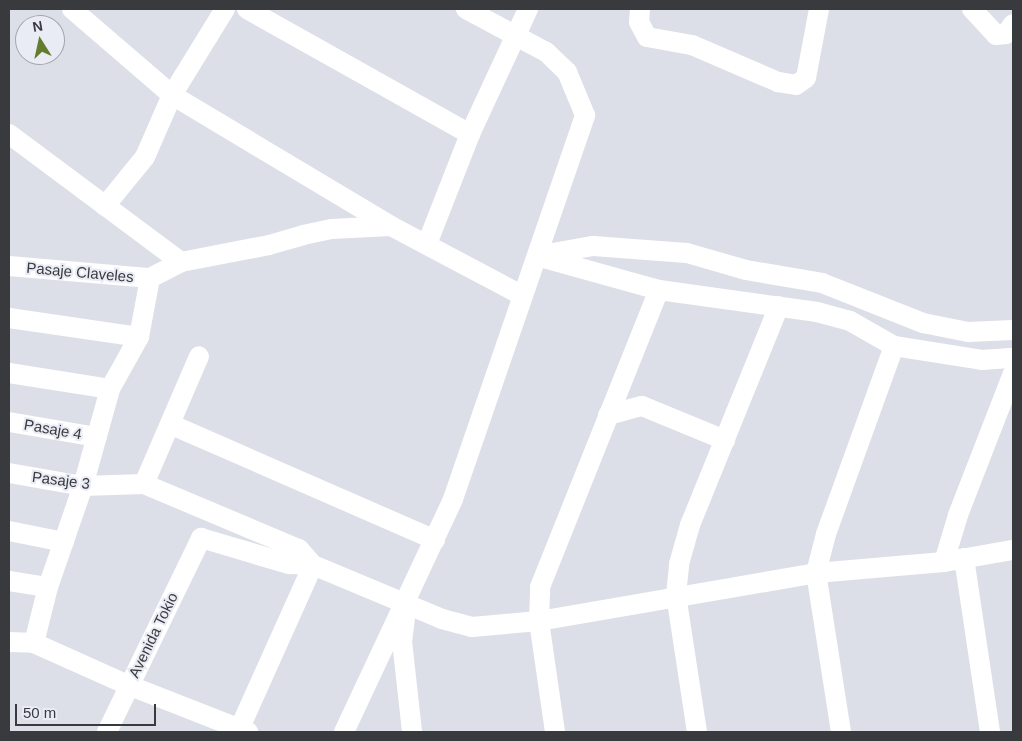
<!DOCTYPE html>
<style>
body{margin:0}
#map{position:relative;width:1022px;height:741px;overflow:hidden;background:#dcdfe8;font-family:Arial,sans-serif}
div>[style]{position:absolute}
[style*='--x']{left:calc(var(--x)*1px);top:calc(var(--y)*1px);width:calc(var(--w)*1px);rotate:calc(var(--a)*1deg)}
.street>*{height:20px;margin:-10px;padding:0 10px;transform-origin:10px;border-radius:10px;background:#fff}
span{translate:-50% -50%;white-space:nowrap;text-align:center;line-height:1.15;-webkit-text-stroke:4px #e9ecf5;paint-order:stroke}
.street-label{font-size:15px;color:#393a3e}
.frame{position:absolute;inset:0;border:10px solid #393a3e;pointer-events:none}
.north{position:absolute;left:15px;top:15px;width:50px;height:50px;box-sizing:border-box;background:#e9ecf5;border:1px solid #a3a5ac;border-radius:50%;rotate:350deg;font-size:14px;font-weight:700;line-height:20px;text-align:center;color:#393a3e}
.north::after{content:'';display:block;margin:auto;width:18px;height:22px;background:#647c2e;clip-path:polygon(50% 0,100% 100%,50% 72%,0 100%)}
.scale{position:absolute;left:15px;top:704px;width:141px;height:22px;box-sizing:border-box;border:2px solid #393a3e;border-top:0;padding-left:6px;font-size:15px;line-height:18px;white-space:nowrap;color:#393a3e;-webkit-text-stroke:4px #e9ecf5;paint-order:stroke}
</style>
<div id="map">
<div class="street">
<div style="--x:72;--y:9;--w:132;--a:40.7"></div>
<div style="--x:172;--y:95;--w:255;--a:30.9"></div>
<div style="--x:391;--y:226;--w:149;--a:27.9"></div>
<div style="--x:247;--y:9;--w:256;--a:29.3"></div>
<div style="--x:640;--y:9;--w:13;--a:94"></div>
<div style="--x:639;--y:22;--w:17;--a:62"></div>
<div style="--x:647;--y:37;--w:46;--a:10.1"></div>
<div style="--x:692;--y:45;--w:94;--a:23.3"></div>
<div style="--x:778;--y:82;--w:18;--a:9"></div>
<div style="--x:796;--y:85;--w:12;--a:-35"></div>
<div style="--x:806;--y:78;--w:70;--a:-79.3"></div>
<div style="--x:972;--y:9;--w:35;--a:47"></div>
<div style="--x:996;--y:35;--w:10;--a:-6"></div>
<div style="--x:1006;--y:34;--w:12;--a:-55"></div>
<div style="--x:9;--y:134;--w:214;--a:36.7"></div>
<div style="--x:105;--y:206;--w:63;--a:-50.8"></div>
<div style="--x:145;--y:157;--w:68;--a:-66.5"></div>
<div style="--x:172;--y:95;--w:101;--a:-58.4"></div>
<div style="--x:427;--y:244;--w:118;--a:-68.6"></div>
<div style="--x:470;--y:134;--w:138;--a:-65.1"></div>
<div style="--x:541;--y:255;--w:53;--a:-9.8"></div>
<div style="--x:593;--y:246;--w:94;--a:4.3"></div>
<div style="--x:687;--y:253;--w:61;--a:16.1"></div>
<div style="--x:746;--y:270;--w:77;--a:9.7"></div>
<div style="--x:822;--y:283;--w:109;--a:21.6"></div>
<div style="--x:923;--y:323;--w:46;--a:11.3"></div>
<div style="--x:968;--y:332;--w:45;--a:-2.5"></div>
<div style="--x:537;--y:256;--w:127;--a:15.6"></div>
<div style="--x:659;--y:290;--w:160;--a:7.9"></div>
<div style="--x:817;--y:312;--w:34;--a:15"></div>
<div style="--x:850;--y:321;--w:51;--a:29.6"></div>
<div style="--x:894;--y:346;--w:89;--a:9"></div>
<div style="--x:982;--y:360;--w:31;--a:-4"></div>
<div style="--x:9;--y:266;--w:142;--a:4.9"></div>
<div style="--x:9;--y:318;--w:131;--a:8.3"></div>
<div style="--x:9;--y:373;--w:102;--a:9"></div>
<div style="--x:608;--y:415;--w:35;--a:-15"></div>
<div style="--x:642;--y:406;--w:90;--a:22.3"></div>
<div style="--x:9;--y:422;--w:89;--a:9.7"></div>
<div style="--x:172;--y:425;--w:287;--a:23.6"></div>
<div style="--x:9;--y:473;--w:75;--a:10"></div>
<div style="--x:83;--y:486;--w:61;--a:-1.9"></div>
<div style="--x:144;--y:484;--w:168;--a:22.8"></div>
<div style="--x:299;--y:549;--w:21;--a:49"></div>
<div style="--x:313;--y:565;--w:183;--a:114.2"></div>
<div style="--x:144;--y:484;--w:139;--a:-66.7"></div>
<div style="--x:9;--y:531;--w:56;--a:11.3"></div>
<div style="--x:964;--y:558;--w:176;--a:81.5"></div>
<div style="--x:944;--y:562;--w:49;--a:-73.4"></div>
<div style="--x:958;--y:515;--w:152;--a:-68.8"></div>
<div style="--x:9;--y:581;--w:39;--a:9"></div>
<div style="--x:405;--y:618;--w:23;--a:97"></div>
<div style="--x:402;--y:641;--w:92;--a:83.7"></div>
<div style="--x:9;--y:642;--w:25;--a:2"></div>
<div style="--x:34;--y:643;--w:103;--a:24.1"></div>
<div style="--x:128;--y:685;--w:129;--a:21.4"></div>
<div style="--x:34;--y:643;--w:58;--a:-76"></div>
<div style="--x:48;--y:587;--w:107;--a:-70.9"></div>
<div style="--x:83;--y:486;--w:101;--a:-74.4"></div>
<div style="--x:110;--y:389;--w:60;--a:-60.9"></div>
<div style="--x:139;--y:337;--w:60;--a:-79.4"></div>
<div style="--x:150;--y:278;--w:35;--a:-27"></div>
<div style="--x:181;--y:262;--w:90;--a:-10.9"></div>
<div style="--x:269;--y:245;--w:35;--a:-16"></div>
<div style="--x:303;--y:235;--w:29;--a:-12"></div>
<div style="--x:331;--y:229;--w:60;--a:-2.9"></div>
<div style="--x:107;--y:732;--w:216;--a:-64.1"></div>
<div style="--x:201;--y:538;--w:92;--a:16.5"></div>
<div style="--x:289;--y:564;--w:24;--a:2"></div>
<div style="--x:313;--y:565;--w:140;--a:22.7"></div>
<div style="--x:442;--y:619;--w:31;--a:15"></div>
<div style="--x:472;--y:627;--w:67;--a:-5.1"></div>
<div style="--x:539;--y:621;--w:281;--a:-9.8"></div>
<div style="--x:816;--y:573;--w:128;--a:-4.9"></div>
<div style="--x:944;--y:562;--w:70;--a:-9.9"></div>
<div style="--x:344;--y:732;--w:257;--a:-64.9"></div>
<div style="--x:453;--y:499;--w:406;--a:-71"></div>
<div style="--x:585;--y:115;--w:47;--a:-112.7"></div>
<div style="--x:567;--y:72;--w:29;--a:-136"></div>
<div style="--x:546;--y:52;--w:91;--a:-151.7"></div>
<div style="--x:555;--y:732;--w:112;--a:-98.2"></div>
<div style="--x:539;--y:621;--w:34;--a:-88"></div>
<div style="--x:540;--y:587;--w:320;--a:-68.2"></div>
<div style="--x:697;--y:732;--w:139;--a:-98.7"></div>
<div style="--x:676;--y:595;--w:31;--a:-84"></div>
<div style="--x:679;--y:564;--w:41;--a:-74.2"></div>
<div style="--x:690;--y:525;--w:236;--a:-67.9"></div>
<div style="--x:841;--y:732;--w:161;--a:-98.9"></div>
<div style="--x:816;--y:573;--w:40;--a:-75.6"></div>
<div style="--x:826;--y:534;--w:200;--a:-70.1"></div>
</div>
<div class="street-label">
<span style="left:80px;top:272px;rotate:5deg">Pasaje Claveles</span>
<span style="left:53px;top:429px;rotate:10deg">Pasaje 4</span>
<span style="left:61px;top:480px;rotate:7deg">Pasaje 3</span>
<span style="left:153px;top:635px;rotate:-64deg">Avenida Tokio</span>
</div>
<div class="frame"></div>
<div class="north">N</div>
<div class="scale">50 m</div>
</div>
